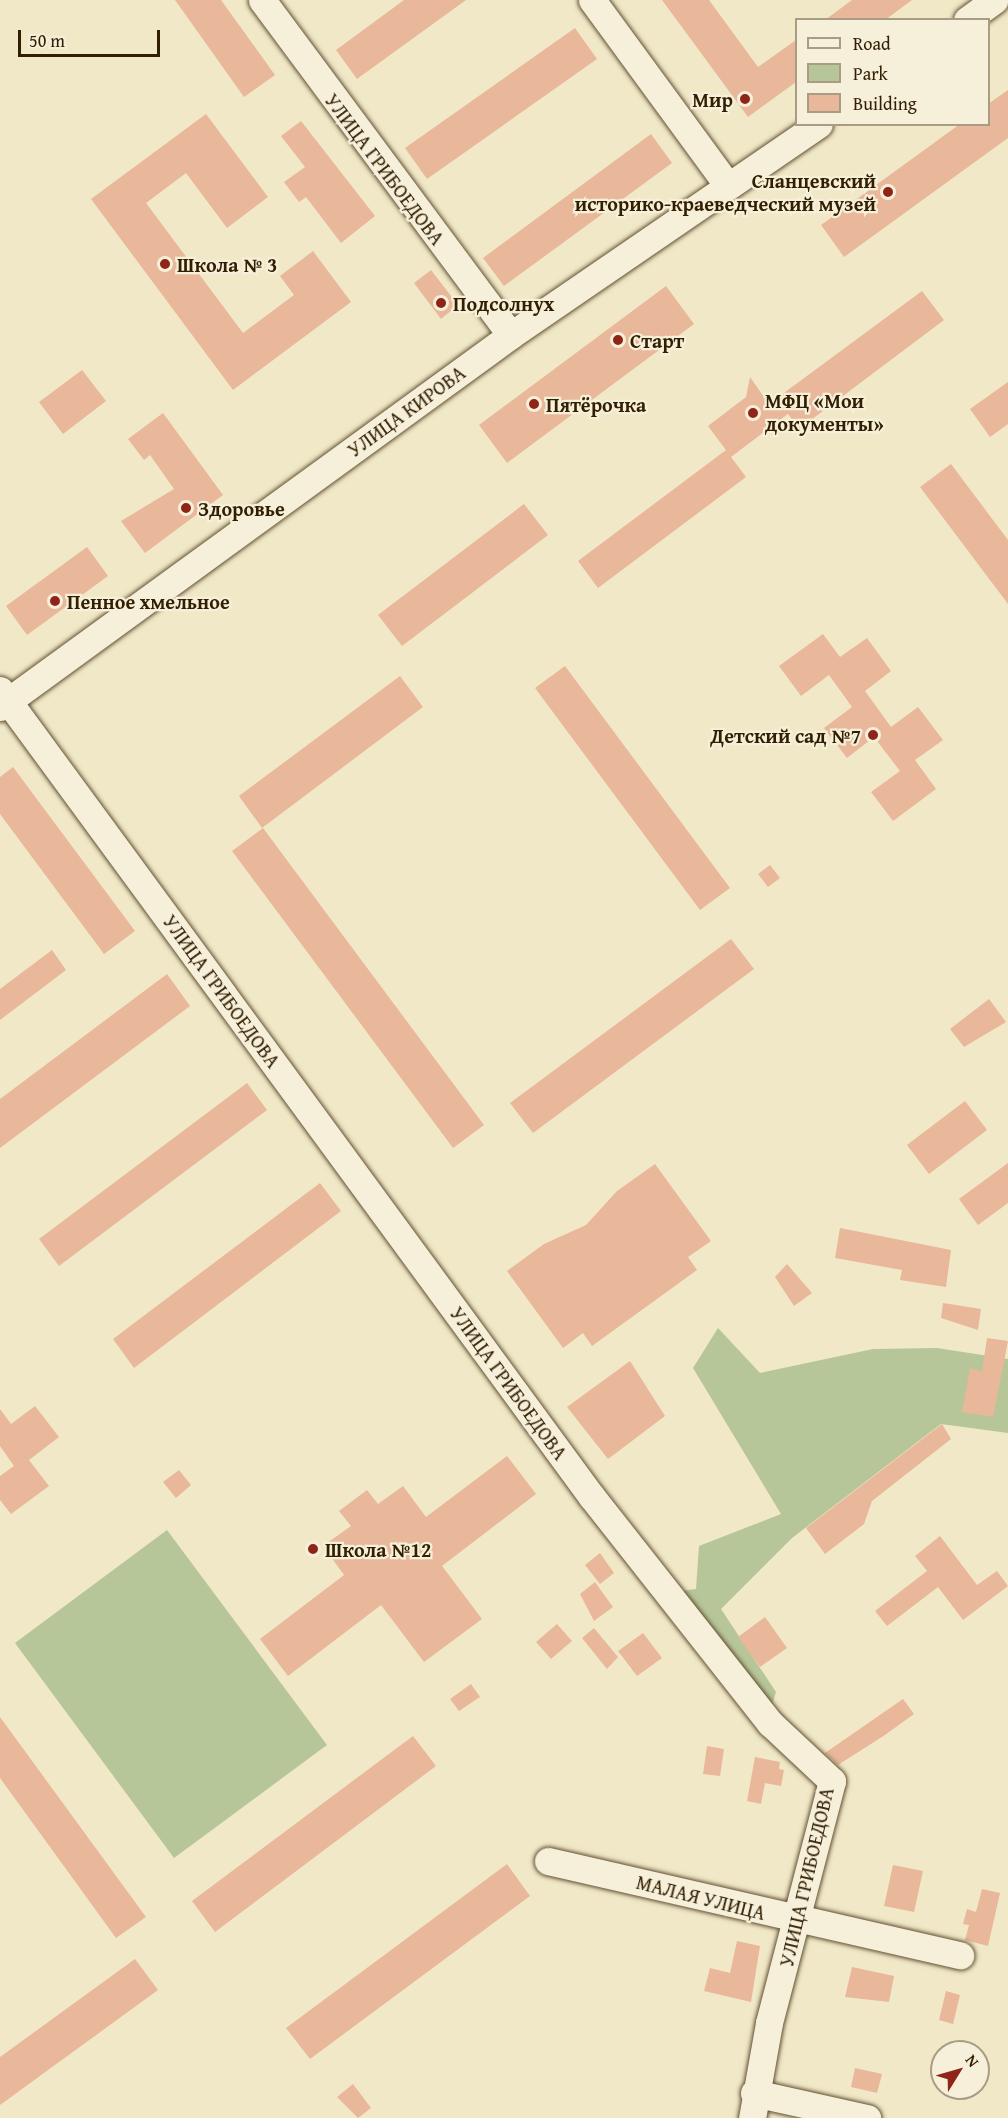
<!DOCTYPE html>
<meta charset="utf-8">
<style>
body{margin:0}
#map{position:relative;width:1008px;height:2118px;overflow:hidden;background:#f1e8c7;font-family:"Gentium Book Plus",serif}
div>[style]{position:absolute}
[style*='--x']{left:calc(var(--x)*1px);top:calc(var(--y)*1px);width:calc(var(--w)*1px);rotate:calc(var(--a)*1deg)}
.green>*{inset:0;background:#b7c698}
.building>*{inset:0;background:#e9b79a}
.roads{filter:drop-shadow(0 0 2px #625133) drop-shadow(0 0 2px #625133)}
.minor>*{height:27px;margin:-13.5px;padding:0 13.5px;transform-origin:13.5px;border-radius:13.5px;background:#f6f0db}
.dots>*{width:16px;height:16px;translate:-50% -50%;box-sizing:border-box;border:3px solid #f6f0db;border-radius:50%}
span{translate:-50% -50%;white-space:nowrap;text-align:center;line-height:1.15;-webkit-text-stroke:4.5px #f6f0db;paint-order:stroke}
.poi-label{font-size:20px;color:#321f02;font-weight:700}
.right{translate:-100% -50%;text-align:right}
.left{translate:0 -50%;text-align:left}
.street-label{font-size:20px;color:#321f02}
.legend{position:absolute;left:795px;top:18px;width:195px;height:108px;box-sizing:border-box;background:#f6f0db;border:2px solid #a89c84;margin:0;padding:8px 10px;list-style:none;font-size:18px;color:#321f02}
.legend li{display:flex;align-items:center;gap:12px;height:30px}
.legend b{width:30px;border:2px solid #a89c84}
.north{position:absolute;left:930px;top:2040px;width:60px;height:60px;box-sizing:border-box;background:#f6f0db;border:2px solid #a89c84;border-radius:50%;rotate:53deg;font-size:16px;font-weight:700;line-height:24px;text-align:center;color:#321f02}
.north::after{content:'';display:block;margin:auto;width:21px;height:27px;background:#8f2418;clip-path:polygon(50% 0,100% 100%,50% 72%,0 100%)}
.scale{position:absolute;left:18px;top:30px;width:142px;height:27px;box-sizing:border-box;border:3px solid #321f02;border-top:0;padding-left:8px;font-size:18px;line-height:21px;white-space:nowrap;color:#321f02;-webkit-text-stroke:4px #f6f0db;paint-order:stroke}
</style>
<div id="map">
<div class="green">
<div style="clip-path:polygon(718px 1328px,760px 1373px,873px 1349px,937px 1348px,1008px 1359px,1008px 1433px,941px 1424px,792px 1538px,721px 1609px,776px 1692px,771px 1708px,680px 1591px,696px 1589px,699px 1546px,781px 1514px,693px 1368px)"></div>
<div style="clip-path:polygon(167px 1530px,327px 1745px,174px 1858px,15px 1643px)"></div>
</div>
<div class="building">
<div style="clip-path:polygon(175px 0,221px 0,275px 75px,244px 97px)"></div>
<div style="clip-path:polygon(404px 0,466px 0,357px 79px,336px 50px)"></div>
<div style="clip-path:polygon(662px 0,709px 0,758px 67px,796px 40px,796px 82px,748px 117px)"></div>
<div style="clip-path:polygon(852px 0,912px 0,885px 20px,825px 20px)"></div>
<div style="clip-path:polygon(575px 28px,597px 59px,427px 179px,405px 148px)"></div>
<div style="clip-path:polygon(1008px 90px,1008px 138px,844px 257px,821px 225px,960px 124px,988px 124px,988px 104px)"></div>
<div style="clip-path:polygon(206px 114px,268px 197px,227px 228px,186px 173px,146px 203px,243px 333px,294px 295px,280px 276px,313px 251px,351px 302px,233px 390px,91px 199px)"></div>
<div style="clip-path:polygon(301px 121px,375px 216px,341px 243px,306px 197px,299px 202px,284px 182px,305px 167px,281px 136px)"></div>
<div style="clip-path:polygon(651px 134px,672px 163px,504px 286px,483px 258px)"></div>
<div style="clip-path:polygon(431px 270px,458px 305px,441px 319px,414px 283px)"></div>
<div style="clip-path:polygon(666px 286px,694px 324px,507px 463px,479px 425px)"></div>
<div style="clip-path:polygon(922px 291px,944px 320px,799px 429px,788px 414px,731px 457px,746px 477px,598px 588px,578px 561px,726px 450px,708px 426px,746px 397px,750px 377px,769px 404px)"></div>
<div style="clip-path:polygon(82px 370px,106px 401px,63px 434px,39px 402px)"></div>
<div style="clip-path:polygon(1008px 382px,1008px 424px,990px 437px,970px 409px)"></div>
<div style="clip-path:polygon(163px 413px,223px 495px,145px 553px,121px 521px,174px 489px,150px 455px,144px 460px,128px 439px)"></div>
<div style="clip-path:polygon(951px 464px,1008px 540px,1008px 604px,920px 487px)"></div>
<div style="clip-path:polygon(524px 504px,548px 535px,402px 646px,378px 615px)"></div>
<div style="clip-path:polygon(87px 547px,108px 576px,27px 635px,6px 606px)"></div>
<div style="clip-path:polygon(823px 634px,840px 657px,867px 638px,891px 671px,865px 691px,891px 727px,918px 707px,943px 740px,915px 760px,936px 789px,893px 821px,871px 792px,900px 771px,874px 737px,847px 758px,824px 728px,852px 707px,829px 675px,801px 696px,779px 666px)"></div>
<div style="clip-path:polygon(565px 666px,730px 888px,700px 910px,535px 688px)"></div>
<div style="clip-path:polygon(400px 676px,423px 707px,262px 828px,239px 796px)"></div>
<div style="clip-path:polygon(13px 767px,135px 931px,104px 954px,0 814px,0 777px)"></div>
<div style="clip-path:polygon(263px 828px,484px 1125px,453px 1148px,232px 851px)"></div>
<div style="clip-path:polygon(770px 865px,780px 878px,768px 887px,758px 874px)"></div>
<div style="clip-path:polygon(731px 939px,754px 969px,533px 1133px,510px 1103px)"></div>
<div style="clip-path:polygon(52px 950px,66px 970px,0 1020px,0 989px)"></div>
<div style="clip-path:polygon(167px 974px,190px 1006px,0 1148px,0 1099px)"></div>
<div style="clip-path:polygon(989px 999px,1006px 1022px,964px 1047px,950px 1029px)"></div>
<div style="clip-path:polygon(247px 1083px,267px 1110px,59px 1266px,39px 1239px)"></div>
<div style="clip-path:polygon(965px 1101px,987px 1130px,929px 1174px,907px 1145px)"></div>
<div style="clip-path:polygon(1008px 1163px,1008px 1203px,978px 1225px,959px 1199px)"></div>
<div style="clip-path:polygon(655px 1164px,711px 1241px,688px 1257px,697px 1270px,592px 1346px,583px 1333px,563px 1348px,507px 1271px,544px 1244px,586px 1225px,617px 1191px)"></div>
<div style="clip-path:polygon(320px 1183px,341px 1211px,134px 1368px,113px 1339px)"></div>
<div style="clip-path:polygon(840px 1228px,951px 1250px,946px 1287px,900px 1280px,902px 1270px,835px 1258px)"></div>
<div style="clip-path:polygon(787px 1264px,812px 1293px,794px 1306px,775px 1277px)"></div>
<div style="clip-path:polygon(943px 1303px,981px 1309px,978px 1330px,941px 1318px)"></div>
<div style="clip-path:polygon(987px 1338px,1008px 1341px,993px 1417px,962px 1412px,970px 1368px,982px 1371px)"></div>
<div style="clip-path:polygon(630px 1361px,665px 1416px,608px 1459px,567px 1407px)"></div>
<div style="clip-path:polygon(35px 1406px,59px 1437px,29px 1460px,49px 1486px,11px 1514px,0 1500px,0 1476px,14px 1466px,0 1446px,0 1409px,11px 1424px)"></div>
<div style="clip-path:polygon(942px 1424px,951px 1439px,872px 1501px,864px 1524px,825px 1554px,806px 1528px)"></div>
<div style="clip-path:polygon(507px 1456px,536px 1494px,442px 1566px,482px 1619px,424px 1662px,381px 1605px,288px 1676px,260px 1639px,344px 1575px,323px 1546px,351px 1526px,339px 1511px,367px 1490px,378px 1504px,403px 1486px,426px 1517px)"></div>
<div style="clip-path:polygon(179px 1470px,191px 1485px,176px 1498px,163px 1482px)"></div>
<div style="clip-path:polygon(940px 1536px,977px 1585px,997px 1571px,1008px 1586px,963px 1620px,938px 1587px,887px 1626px,875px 1611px,927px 1571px,915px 1556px)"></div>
<div style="clip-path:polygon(600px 1553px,614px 1573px,600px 1584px,585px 1565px)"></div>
<div style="clip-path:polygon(595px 1582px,613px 1607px,594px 1621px,580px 1594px)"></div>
<div style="clip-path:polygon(765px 1617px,787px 1648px,760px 1667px,738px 1637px)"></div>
<div style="clip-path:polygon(557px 1624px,572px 1641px,551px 1659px,536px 1642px)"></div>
<div style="clip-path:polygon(594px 1628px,618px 1657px,607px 1669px,582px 1638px)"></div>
<div style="clip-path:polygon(643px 1633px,662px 1658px,637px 1676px,618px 1651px)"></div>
<div style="clip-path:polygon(471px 1684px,480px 1697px,459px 1711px,450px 1699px)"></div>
<div style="clip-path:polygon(903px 1699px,914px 1714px,885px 1735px,838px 1765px,825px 1753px)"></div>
<div style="clip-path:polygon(0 1717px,146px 1917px,116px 1938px,0 1778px)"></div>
<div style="clip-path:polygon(413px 1736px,436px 1766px,215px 1932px,192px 1901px)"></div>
<div style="clip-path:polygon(707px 1746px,724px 1749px,720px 1776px,703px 1774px)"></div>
<div style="clip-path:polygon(755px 1757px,780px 1762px,779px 1769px,784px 1770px,781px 1786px,765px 1783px,761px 1804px,747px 1801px)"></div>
<div style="clip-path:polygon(507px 1864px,530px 1896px,310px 2059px,286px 2028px)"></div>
<div style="clip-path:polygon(893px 1865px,923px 1871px,914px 1912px,884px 1906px)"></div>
<div style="clip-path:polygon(982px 1889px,1000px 1893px,988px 1946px,965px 1940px,969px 1925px,963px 1924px,967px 1909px,976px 1912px)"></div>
<div style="clip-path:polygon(737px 1941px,760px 1946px,751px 2002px,704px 1991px,710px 1968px,730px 1973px)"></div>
<div style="clip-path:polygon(135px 1959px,158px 1990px,0 2105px,0 2057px)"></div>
<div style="clip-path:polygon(852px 1967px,894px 1976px,889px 2002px,845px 1997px)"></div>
<div style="clip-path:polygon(946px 1991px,960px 1995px,953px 2024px,939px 2020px)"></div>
<div style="clip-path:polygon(855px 2068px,882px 2074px,877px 2093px,851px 2087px)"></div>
<div style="clip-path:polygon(353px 2084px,371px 2108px,358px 2118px,337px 2097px)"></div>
</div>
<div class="roads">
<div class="minor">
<div style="--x:262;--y:0;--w:417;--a:53.4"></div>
<div style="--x:592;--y:0;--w:230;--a:53.8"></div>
<div style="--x:967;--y:20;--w:34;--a:-36"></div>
<div style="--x:0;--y:690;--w:1001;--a:53.74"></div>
<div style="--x:592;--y:1497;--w:288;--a:51.8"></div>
<div style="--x:770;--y:1723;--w:85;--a:43.1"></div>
<div style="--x:832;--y:1781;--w:250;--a:104.6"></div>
<div style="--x:769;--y:2023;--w:97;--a:100.1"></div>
<div style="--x:0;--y:707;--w:632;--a:-36.05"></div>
<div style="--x:511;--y:335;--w:373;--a:-34.4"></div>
<div style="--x:548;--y:1861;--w:423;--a:12.9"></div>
<div style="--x:754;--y:2093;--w:116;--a:12.5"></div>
</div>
</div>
<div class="dots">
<div style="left:745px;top:99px;background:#8f2418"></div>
<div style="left:888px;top:192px;background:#8f2418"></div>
<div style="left:165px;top:264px;background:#8f2418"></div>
<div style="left:441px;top:303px;background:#8f2418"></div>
<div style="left:618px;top:340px;background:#8f2418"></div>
<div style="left:534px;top:404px;background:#8f2418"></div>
<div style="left:753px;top:413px;background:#8f2418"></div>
<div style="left:186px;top:508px;background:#8f2418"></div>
<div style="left:55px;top:601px;background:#8f2418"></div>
<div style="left:873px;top:735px;background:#8f2418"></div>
<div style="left:313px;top:1549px;background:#8f2418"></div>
</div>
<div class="poi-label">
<span class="right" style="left:733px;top:99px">Мир</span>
<span class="right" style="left:876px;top:192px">Сланцевский<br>историко-краеведческий музей</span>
<span class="left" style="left:177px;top:264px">Школа № 3</span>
<span class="left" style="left:453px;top:303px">Подсолнух</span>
<span class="left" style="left:630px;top:340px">Старт</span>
<span class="left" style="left:765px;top:412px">МФЦ «Мои<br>документы»</span>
<span class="left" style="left:546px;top:404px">Пятёрочка</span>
<span class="left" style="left:198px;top:508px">Здоровье</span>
<span class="left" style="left:67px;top:601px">Пенное хмельное</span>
<span class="right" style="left:861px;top:735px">Детский сад №7</span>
<span class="left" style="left:325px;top:1549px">Школа №12</span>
</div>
<div class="street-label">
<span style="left:385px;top:169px;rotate:53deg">УЛИЦА ГРИБОЕДОВА</span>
<span style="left:406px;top:411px;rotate:-36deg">УЛИЦА КИРОВА</span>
<span style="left:222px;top:991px;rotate:54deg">УЛИЦА ГРИБОЕДОВА</span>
<span style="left:509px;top:1383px;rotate:54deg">УЛИЦА ГРИБОЕДОВА</span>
<span style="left:806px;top:1877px;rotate:-77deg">УЛИЦА ГРИБОЕДОВА</span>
<span style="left:701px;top:1897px;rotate:14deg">МАЛАЯ УЛИЦА</span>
</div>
<ul class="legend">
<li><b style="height:8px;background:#f6f0db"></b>Road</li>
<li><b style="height:16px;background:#b7c698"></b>Park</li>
<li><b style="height:16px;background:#e9b79a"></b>Building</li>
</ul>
<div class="north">N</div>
<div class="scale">50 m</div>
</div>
